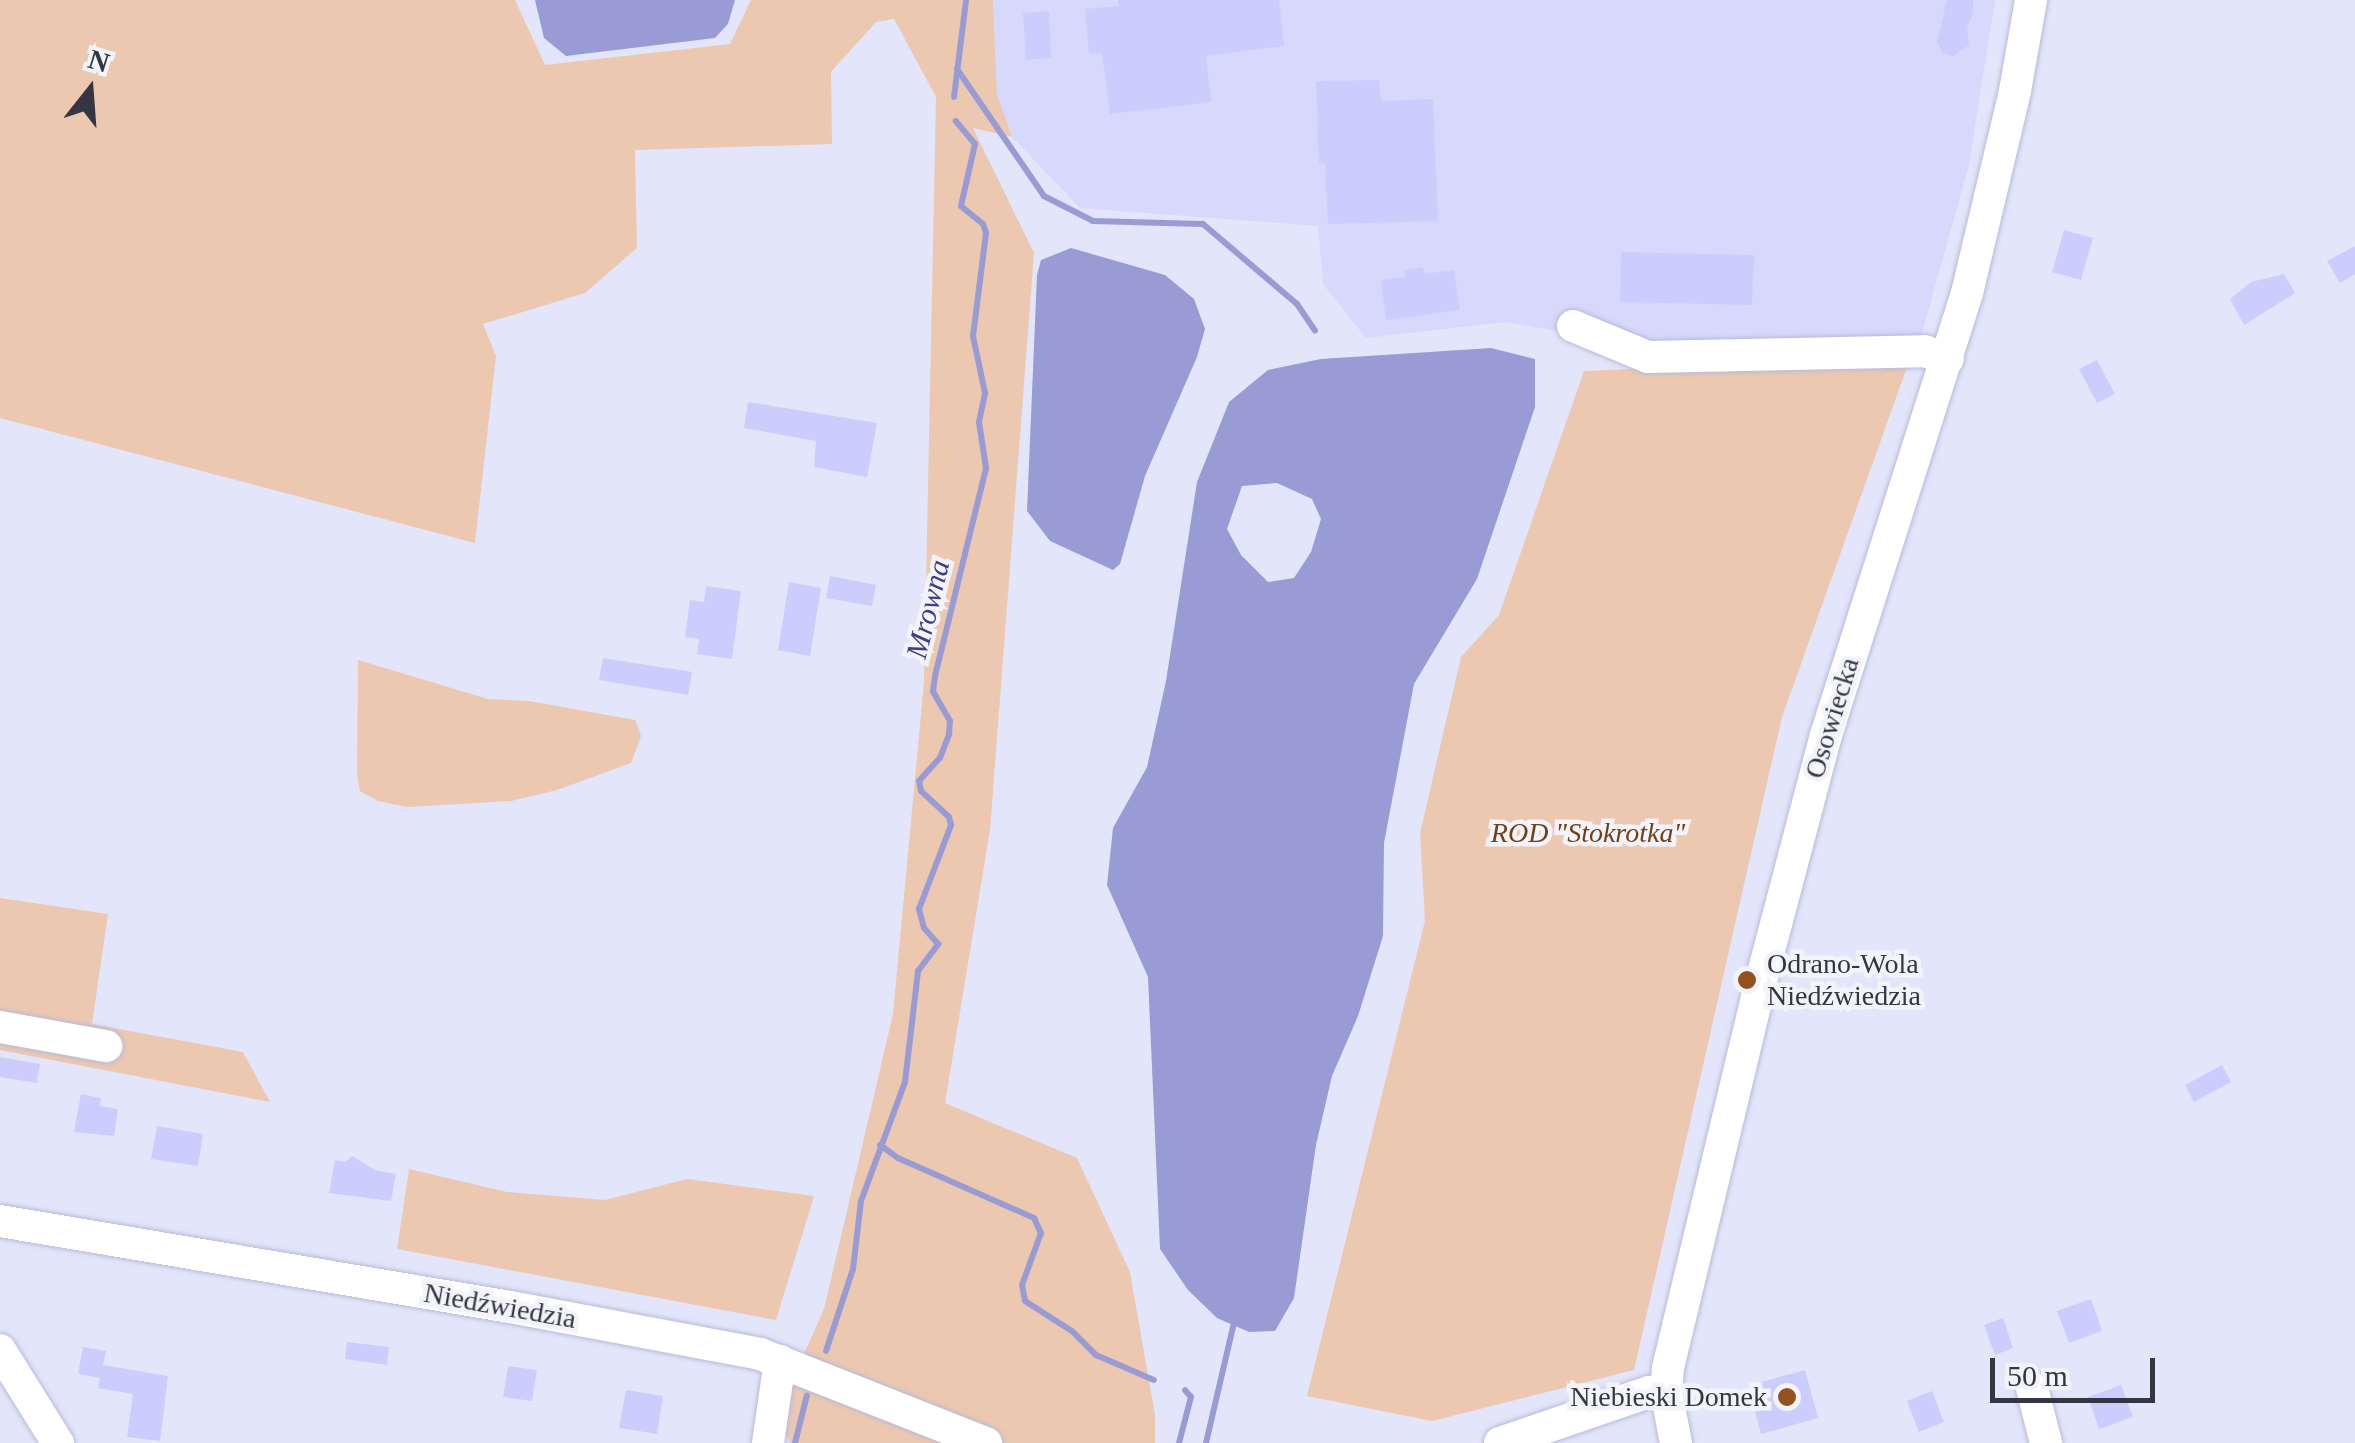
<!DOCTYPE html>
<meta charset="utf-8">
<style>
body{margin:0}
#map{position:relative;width:2355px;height:1443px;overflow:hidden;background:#e3e5fa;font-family:Georgia,serif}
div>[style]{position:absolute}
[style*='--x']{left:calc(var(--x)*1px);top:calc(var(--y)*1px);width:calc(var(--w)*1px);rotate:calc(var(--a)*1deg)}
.built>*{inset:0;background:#d6d9fb}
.green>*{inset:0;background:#ecc8b0}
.water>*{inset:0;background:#999cd4}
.stream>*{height:6px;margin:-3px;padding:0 3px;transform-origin:3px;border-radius:3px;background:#999cd4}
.building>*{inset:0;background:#cbcefd}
.roads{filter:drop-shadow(0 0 2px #b7badc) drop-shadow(0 0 2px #b7badc)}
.minor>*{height:32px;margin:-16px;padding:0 16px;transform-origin:16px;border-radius:16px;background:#fff}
.dots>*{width:28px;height:28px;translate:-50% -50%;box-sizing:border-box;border:5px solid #f3f3fa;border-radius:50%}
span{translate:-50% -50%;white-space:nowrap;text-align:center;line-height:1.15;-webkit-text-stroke:9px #f3f3fa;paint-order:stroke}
.street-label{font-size:28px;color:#353643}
.park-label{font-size:28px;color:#733f17;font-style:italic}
.poi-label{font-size:28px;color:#353643}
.left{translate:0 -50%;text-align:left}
.right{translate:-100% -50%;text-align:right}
.water-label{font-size:30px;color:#413e83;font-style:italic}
.north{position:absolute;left:40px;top:40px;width:100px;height:100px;-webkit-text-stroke:8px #f3f3fa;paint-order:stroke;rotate:17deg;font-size:28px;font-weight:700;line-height:40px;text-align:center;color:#353643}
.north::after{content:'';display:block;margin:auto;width:35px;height:45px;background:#353643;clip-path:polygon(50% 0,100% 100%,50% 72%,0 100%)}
.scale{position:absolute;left:1990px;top:1358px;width:165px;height:45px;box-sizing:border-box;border:5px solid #353643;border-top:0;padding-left:12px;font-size:30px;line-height:35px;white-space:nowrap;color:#353643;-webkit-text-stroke:8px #f3f3fa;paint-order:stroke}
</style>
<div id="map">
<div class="built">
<div style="clip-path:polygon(993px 0,1995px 0,1969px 165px,1919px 344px,1652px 348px,1506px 322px,1366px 338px,1323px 284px,1318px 226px,1080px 208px,1012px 137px,997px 94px)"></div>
</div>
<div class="green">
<div style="clip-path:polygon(0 0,515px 0,545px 65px,730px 44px,751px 0,993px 0,997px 94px,1012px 137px,973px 128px,1034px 253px,990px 830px,945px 1103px,1077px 1158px,1130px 1272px,1155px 1415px,1155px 1443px,790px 1443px,777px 1415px,824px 1309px,893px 1014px,924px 682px,936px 97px,894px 19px,876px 22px,831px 72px,832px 144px,635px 150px,637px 248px,585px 293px,483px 324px,496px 356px,475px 543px,0 418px)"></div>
<div style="clip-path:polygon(1727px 365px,1907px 367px,1782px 717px,1634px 1370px,1432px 1421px,1307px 1396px,1425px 921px,1420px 833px,1461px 657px,1499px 615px,1584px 371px)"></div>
<div style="clip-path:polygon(358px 660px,488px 699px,529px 701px,635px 720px,641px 736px,631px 763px,557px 790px,511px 801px,408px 807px,378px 801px,360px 791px,357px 773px)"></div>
<div style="clip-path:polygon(0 898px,108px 914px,92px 1024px,243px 1052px,270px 1102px,0 1050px)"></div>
<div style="clip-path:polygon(409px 1169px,507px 1192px,605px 1200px,687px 1179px,814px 1196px,776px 1320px,397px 1249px)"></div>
</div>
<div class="water">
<div style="clip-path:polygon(535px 0,735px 0,728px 24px,715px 38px,566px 56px,544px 38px)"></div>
<div style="clip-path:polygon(1071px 248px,1165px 275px,1194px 299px,1205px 329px,1197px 357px,1145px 476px,1120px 564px,1113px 570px,1050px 541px,1027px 511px,1037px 275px,1041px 260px)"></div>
<div style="clip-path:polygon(evenodd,1491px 348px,1535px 359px,1535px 407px,1477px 579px,1414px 684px,1384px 843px,1383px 936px,1358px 1016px,1332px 1076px,1316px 1145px,1294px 1298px,1275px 1331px,1249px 1332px,1217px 1318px,1188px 1290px,1160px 1249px,1148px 977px,1107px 885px,1113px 828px,1147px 767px,1166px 681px,1197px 482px,1229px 402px,1268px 370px,1321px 359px,1491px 348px,1277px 483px,1312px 499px,1321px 519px,1311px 552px,1294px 578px,1268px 582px,1241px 555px,1227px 529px,1242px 486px,1277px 483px)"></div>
</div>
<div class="stream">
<div style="--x:957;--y:69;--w:154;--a:55.6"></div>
<div style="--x:1044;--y:196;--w:55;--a:27"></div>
<div style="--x:1093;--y:221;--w:110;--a:1.6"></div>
<div style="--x:1203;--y:224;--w:123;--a:40.4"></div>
<div style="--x:1297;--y:304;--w:32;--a:56"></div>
<div style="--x:954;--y:97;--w:98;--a:-82.9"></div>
<div style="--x:880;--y:1145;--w:22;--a:36"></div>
<div style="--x:898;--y:1158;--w:149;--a:23.8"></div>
<div style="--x:1034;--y:1218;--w:17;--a:65"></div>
<div style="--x:1041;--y:1233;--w:55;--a:110.1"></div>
<div style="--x:1022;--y:1285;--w:16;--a:79"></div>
<div style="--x:1025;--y:1301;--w:56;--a:32.6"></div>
<div style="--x:1072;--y:1331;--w:34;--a:45"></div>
<div style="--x:1096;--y:1355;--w:63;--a:23.3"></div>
<div style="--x:826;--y:1351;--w:86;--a:-71.8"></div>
<div style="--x:853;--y:1269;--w:68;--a:-83.3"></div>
<div style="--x:861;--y:1201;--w:127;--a:-69.7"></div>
<div style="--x:905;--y:1082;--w:112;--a:-83.3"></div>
<div style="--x:918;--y:971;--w:34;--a:-53"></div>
<div style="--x:938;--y:944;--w:21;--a:-131"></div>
<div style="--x:924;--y:928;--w:20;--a:-105"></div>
<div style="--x:919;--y:909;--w:90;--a:-69.1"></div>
<div style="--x:951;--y:825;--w:8;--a:-104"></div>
<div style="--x:949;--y:817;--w:38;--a:-137"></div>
<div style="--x:921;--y:791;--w:10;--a:-101"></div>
<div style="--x:919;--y:781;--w:31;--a:-48"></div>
<div style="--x:940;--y:758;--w:26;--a:-69"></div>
<div style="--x:949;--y:734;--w:13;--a:-86"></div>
<div style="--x:950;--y:721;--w:34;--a:-120"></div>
<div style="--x:933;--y:691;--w:15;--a:-82"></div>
<div style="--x:935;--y:676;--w:214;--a:-76.2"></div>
<div style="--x:986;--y:468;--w:47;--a:-98.7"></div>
<div style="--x:979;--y:422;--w:30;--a:-78"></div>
<div style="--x:985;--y:393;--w:58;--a:-101.9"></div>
<div style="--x:973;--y:336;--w:104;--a:-82.8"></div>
<div style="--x:986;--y:233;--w:9;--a:-108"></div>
<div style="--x:983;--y:224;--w:28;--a:-141"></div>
<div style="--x:961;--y:206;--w:64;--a:-77.3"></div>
<div style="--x:975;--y:144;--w:30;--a:-130"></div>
<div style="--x:795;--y:1443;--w:49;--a:-76"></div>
<div style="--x:1179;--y:1443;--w:48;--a:-75.4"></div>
<div style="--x:1191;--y:1397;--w:9;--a:-131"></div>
<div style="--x:1206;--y:1443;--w:128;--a:-76.9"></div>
</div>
<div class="building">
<div style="clip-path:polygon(1118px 0,1279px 0,1284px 46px,1206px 56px,1211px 102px,1110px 114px,1102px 53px,1089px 54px,1085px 9px,1118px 6px)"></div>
<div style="clip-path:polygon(1947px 0,1973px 0,1973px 14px,1967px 28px,1969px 45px,1953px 56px,1943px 53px,1937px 42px)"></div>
<div style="clip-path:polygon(1049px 11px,1051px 58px,1026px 60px,1023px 13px)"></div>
<div style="clip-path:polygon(1379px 80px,1381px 101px,1433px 99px,1438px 221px,1328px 224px,1325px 163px,1319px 164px,1316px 81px)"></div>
<div style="clip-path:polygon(2064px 230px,2093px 238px,2081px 280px,2052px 272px)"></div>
<div style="clip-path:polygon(2355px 246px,2355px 274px,2340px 283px,2327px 261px)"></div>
<div style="clip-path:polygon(1621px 252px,1754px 255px,1752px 305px,1620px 302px)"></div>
<div style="clip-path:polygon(1423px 267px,1424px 274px,1454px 270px,1460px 310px,1386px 320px,1381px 280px,1405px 277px,1404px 270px)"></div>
<div style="clip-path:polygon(2284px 274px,2295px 293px,2244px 325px,2230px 299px,2251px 282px)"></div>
<div style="clip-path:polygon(2097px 360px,2115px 394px,2097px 403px,2079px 369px)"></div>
<div style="clip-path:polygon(748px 402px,877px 423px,867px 477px,814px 467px,816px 441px,744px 428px)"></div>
<div style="clip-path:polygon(830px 576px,876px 585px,872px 606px,826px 598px)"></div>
<div style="clip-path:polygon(789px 582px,821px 588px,810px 656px,778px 650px)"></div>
<div style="clip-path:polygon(706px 586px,741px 591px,732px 659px,697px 654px,699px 639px,685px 637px,690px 600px,704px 602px)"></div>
<div style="clip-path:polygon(603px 658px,692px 672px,688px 695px,599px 680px)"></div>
<div style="clip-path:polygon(0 1057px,40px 1064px,37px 1083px,0 1077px)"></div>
<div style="clip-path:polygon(2222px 1065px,2231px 1082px,2194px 1102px,2185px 1085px)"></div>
<div style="clip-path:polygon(81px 1094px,101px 1098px,100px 1106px,118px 1109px,114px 1136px,74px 1132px)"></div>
<div style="clip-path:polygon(157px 1126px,203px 1134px,198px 1166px,151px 1159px)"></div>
<div style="clip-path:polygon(352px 1156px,375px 1170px,396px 1174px,391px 1201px,329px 1193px,335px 1160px,345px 1162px)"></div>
<div style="clip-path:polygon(2091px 1299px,2102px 1331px,2069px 1343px,2057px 1311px)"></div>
<div style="clip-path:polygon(2003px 1318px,2013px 1348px,1995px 1355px,1984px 1325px)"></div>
<div style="clip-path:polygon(347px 1342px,389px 1347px,387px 1365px,345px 1359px)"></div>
<div style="clip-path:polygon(83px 1347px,106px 1351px,103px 1365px,168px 1376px,160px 1441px,127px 1437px,133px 1394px,98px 1388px,100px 1378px,78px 1374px)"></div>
<div style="clip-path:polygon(508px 1366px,537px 1370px,532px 1401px,503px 1397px)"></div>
<div style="clip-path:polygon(1805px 1370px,1818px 1418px,1761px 1434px,1755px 1412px,1765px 1410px,1758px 1383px)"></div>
<div style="clip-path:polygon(2121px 1385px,2133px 1417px,2099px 1429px,2088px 1397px)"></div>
<div style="clip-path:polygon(626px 1390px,663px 1396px,657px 1434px,619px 1428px)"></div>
<div style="clip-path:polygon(1932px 1391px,1944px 1422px,1919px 1432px,1907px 1401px)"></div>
</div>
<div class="roads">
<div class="minor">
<div style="--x:1573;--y:326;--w:81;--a:22.5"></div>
<div style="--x:1648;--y:357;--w:276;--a:-1.2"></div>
<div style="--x:1924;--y:351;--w:25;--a:18"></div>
<div style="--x:0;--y:1027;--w:108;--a:10.2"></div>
<div style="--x:0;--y:1221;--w:517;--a:9.57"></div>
<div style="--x:510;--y:1307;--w:254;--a:10.6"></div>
<div style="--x:760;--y:1354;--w:243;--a:21.5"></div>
<div style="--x:0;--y:1350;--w:110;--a:58.1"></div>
<div style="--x:2032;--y:1388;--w:57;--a:75.7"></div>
<div style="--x:768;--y:1443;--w:83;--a:-81.7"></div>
<div style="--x:1500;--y:1443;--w:157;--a:-18.9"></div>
<div style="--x:1649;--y:1392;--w:17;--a:-3"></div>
<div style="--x:1676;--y:1443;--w:53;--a:-100.9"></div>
<div style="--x:1666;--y:1391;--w:23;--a:-85"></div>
<div style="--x:1668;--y:1368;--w:398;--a:-76.5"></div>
<div style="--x:1761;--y:981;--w:254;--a:-75.2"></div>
<div style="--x:1826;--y:735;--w:464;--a:-72.3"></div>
<div style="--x:1967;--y:293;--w:208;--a:-76.6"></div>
<div style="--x:2015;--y:91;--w:92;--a:-80"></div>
</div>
</div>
<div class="dots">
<div style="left:1747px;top:980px;background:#93511e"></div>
<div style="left:1787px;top:1397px;background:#93511e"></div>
</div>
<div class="street-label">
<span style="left:1832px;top:718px;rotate:-73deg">Osowiecka</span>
<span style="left:500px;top:1306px;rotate:10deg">Niedźwiedzia</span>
</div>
<div class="park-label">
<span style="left:1588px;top:833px">ROD "Stokrotka"</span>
</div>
<div class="poi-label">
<span class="left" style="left:1767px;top:980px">Odrano-Wola<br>Niedźwiedzia</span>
<span class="right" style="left:1767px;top:1397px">Niebieski Domek</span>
</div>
<div class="water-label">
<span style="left:928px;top:609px;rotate:-76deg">Mrowna</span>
</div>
<div class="north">N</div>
<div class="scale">50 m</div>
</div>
